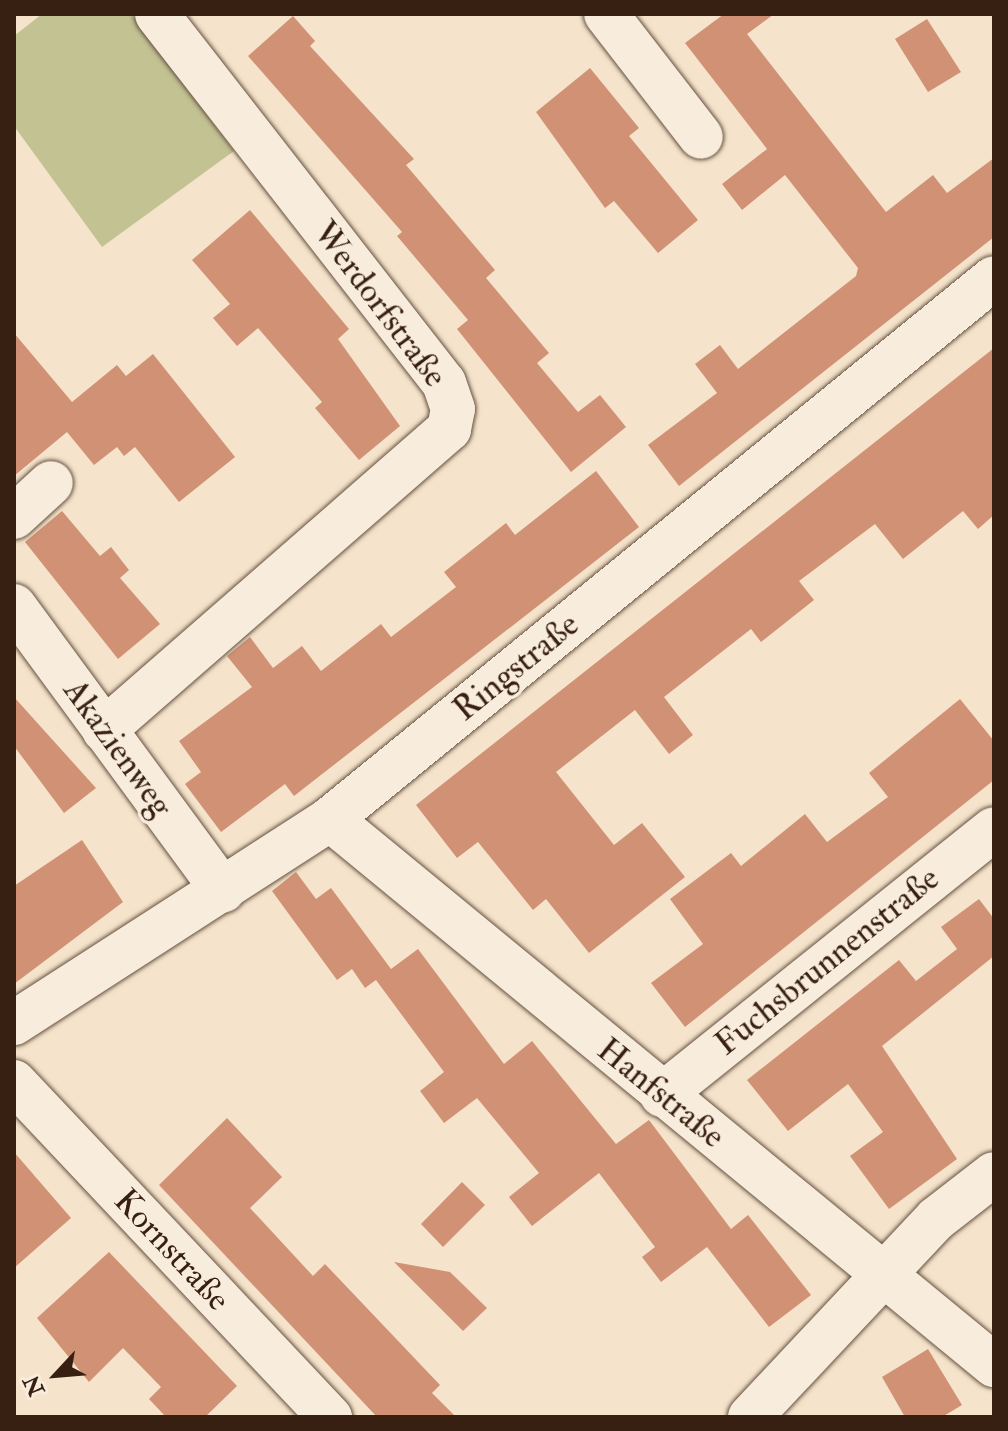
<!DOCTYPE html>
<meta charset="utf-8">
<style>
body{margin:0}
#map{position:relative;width:1008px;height:1431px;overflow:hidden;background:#f5e4cb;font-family:"IM FELL Double Pica",serif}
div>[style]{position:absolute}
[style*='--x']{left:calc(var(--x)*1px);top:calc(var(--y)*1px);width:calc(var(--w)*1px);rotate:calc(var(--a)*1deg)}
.green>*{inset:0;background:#c2c293}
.building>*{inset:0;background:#d19174}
.roads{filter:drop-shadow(0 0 2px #665040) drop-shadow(0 0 2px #665040)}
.minor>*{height:44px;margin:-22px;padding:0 22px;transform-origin:22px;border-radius:22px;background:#f8eddd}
span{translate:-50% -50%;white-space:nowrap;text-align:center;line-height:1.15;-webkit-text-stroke:7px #f8eddd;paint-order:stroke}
.street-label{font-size:34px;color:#371f11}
.frame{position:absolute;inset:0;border:16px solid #371f11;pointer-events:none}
.north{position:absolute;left:16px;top:1335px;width:80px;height:80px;-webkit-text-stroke:6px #f8eddd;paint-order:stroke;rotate:244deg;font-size:22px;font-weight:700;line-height:32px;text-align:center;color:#371f11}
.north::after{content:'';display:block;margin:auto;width:28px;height:36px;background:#371f11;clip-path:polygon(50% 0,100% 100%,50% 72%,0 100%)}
</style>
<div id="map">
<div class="green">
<div style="clip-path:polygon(42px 14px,131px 14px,234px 151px,102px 247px,14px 126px,14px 36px)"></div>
</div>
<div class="building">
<div style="clip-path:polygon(724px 14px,774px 14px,747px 34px,886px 212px,933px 175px,947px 193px,994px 158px,994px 237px,679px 486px,648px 445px,717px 393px,695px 364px,720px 345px,738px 369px,856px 276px,858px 268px,785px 175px,742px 210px,722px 184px,767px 149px,685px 43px)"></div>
<div style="clip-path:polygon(293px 16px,315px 41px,310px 46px,414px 159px,406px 165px,495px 270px,486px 278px,549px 353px,537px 363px,578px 412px,600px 395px,626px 427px,571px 472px,457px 329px,468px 320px,397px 236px,402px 232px,248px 56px)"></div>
<div style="clip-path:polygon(927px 19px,961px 72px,928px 92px,895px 39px)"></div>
<div style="clip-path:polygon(590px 68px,639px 128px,629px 136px,698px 220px,658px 253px,614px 201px,605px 208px,536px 112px)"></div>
<div style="clip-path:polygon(250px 210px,349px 329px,338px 339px,400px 426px,359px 460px,315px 408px,322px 402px,258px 328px,237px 346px,213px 318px,230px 304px,192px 260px)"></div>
<div style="clip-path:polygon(14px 333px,72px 402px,117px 365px,126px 376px,153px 354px,235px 457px,179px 502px,135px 447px,124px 456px,117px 447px,94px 465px,67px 432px,14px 476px)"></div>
<div style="clip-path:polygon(994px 348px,994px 515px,978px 529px,963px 511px,903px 559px,875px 524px,799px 581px,814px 600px,761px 642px,751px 629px,664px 697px,693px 735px,669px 754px,635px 710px,556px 772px,614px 845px,642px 823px,685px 877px,589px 953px,546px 899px,533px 910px,478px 842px,457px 858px,416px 805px)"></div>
<div style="clip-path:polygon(596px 471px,639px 527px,294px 796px,285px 784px,221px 832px,185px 784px,201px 772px,179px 741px,252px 687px,227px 656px,250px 637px,273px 668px,302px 646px,321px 671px,381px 624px,391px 637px,456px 587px,444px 572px,506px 523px,515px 535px)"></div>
<div style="clip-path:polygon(62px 511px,100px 556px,111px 547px,129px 570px,120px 578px,160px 624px,118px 659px,25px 542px)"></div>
<div style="clip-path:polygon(14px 697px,96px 788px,64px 813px,14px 746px)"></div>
<div style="clip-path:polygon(960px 699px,994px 741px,994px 780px,685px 1027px,651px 983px,703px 944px,670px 899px,731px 853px,741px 866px,805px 814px,827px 842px,888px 797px,869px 773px)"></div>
<div style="clip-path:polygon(82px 840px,123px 902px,14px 984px,14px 886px)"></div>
<div style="clip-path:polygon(296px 872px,316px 899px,331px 888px,391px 969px,418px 949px,504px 1064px,532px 1041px,616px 1144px,649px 1120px,731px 1229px,748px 1215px,811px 1295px,769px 1327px,707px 1247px,661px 1282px,642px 1257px,655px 1247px,599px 1173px,532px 1226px,509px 1197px,539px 1173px,477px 1098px,444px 1123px,420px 1091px,444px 1072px,376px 980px,365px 988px,352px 969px,337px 980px,272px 891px)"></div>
<div style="clip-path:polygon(979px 899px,994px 919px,994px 956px,882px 1046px,957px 1159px,889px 1209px,850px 1156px,883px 1132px,848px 1084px,788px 1131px,747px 1080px,899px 960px,916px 981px,957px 949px,941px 927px)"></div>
<div style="clip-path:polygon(227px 1118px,282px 1177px,250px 1208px,313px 1276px,325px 1264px,440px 1385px,432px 1393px,456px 1417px,377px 1417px,159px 1185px)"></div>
<div style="clip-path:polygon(14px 1152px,71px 1218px,14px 1268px)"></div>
<div style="clip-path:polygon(462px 1182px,485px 1205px,443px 1247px,421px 1224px)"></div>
<div style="clip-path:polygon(109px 1252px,237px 1386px,205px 1417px,166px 1417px,149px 1399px,161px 1387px,123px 1348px,89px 1382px,37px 1318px)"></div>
<div style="clip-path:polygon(394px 1262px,450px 1272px,487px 1308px,463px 1331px)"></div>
<div style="clip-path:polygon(928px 1349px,962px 1405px,942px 1417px,905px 1417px,882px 1377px)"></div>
</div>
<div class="roads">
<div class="minor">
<div style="--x:606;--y:14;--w:155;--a:52.3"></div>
<div style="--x:14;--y:517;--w:50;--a:-42.6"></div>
<div style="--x:14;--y:606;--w:353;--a:53.7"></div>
<div style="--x:104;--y:730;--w:458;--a:-41.1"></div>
<div style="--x:449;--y:429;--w:20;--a:-79"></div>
<div style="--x:453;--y:409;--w:28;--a:-109"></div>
<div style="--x:444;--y:383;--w:467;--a:-127.9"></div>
<div style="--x:330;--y:819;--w:860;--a:39.43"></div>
<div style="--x:14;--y:1023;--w:376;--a:-32.8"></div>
<div style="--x:330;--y:819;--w:856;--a:-39.17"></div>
<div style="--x:14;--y:1082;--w:461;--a:46.7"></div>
<div style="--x:662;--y:1095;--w:425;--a:-38.7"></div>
<div style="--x:750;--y:1417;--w:272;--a:-46.8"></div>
<div style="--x:936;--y:1219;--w:73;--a:-37.8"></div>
</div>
</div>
<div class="street-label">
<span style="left:380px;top:304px;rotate:53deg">Werdorfstraße</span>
<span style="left:516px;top:667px;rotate:-39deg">Ringstraße</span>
<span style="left:118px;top:748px;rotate:54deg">Akazienweg</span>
<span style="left:827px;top:961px;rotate:-39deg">Fuchsbrunnenstraße</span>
<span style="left:661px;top:1093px;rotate:39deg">Hanfstraße</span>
<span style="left:172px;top:1250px;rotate:47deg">Kornstraße</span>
</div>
<div class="frame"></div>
<div class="north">N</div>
</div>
